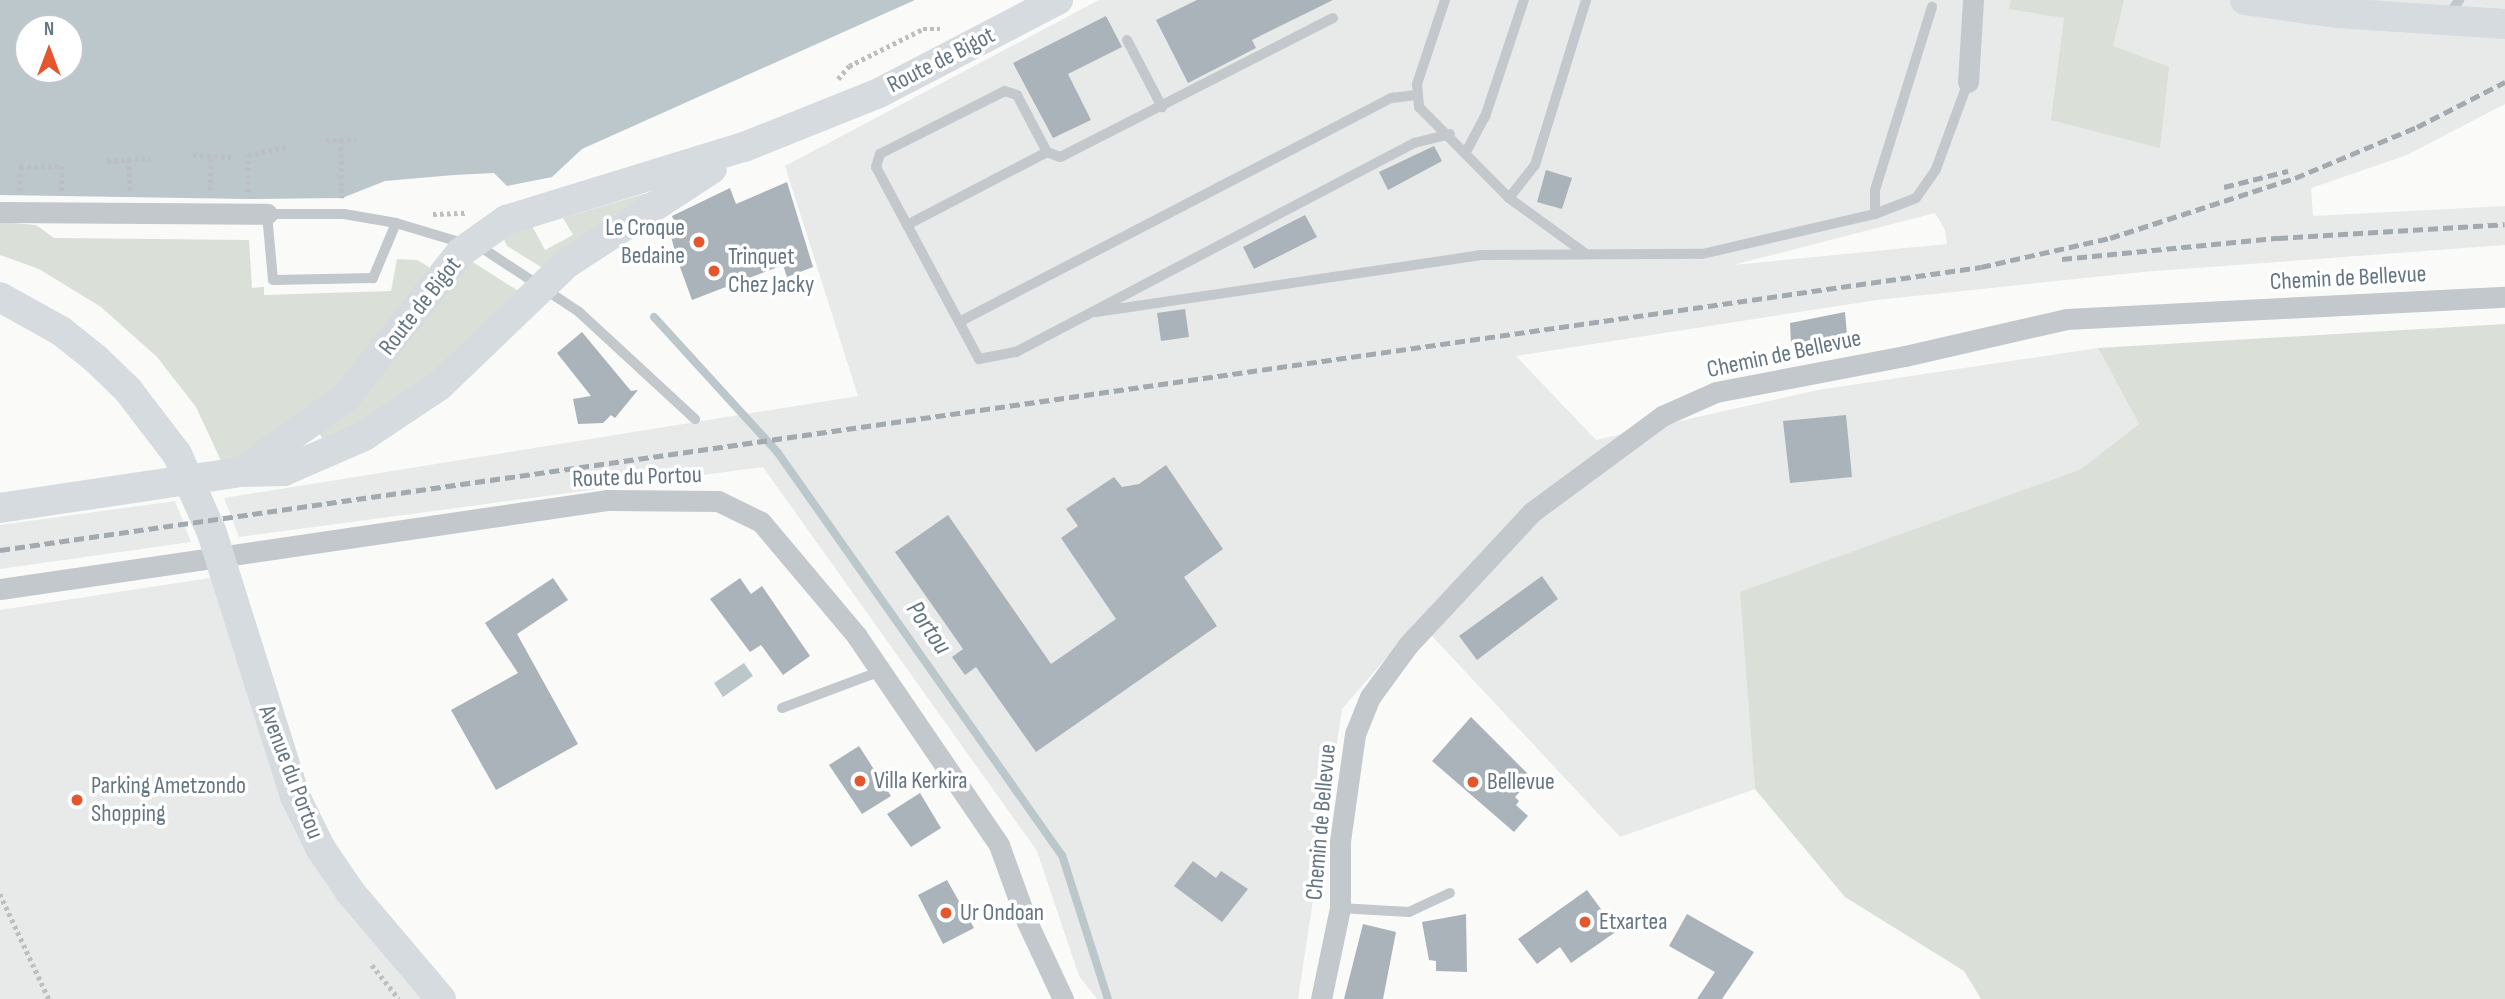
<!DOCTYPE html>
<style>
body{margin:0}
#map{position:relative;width:2505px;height:999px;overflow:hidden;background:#fafaf8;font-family:"Sofia Sans Condensed",sans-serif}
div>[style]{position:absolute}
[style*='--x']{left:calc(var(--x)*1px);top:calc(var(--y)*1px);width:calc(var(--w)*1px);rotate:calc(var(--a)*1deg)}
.built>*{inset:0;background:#e8e9e9}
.green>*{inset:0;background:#dadfd7}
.water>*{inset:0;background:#bbc7cb}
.stream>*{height:8px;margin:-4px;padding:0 4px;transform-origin:4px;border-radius:4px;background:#bbc7cb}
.building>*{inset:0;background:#aab3b9}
.path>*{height:4.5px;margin-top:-2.25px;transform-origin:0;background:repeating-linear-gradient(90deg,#bbbfc2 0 3.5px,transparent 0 7px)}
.lane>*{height:10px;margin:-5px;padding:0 5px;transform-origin:5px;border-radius:5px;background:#c3c8cc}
.street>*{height:21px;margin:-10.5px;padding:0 10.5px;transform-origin:10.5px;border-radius:10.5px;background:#c3c8cc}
.secondary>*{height:30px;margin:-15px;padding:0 15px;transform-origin:15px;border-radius:15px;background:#d6dbdf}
.rail>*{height:5px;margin-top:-2.5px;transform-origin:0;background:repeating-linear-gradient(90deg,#a2aab0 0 10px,transparent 0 15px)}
.dots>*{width:19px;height:19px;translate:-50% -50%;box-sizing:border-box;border:4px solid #fff;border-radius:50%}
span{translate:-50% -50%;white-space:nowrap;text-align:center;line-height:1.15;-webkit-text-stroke:7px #fff;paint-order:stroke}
.street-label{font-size:24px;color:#657683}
.poi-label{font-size:24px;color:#657683}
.right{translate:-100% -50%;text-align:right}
.left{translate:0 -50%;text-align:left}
.water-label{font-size:26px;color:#60757c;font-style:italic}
.north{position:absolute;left:14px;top:14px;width:70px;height:70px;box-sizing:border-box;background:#fff;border:2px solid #c1c8cd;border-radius:50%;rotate:0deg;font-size:19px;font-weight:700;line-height:28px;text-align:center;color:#657683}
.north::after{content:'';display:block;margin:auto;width:24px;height:32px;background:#e4572e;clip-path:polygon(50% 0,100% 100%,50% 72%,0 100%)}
</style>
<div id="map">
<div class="built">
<div style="clip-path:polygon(evenodd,1099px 0,2505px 0,2505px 104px,2407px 155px,2311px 188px,2313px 216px,2505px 206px,2505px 245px,2142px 272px,1877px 300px,1516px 356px,1596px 440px,1818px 390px,2098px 348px,2139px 424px,2081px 469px,1741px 592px,1755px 789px,1620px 837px,1418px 621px,1342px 709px,1298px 999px,1097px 999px,1079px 976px,1037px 851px,763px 467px,239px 537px,224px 498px,858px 396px,785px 166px,1099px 0,1935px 213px,1945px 230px,1947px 244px,1733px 265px,1935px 213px)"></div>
<div style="clip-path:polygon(175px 501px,191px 542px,0 569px,0 525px)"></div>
<div style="clip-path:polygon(223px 576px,293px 797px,439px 999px,0 999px,0 610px)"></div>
</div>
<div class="green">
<div style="clip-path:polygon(2011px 0,2124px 0,2113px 46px,2169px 67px,2160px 148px,2051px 120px,2064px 18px,2009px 9px)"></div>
<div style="clip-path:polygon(647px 193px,650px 198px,549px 265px,541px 267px,507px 246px,502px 235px,531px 224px,545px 250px,573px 235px,563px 218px)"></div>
<div style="clip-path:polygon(0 222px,36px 225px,54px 238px,249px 240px,252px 288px,264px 287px,264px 295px,391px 291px,397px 259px,417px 260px,429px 267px,427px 278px,335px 390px,255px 451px,223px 465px,196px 407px,157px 357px,101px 307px,39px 269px,0 255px)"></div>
<div style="clip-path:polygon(468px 259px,520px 292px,439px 374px,327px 444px,317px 431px)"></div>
<div style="clip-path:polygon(2505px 324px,2505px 999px,1981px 999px,1964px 971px,1845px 897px,1755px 789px,1740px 592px,2081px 469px,2139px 424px,2098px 348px)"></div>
</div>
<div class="water">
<div style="clip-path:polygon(evenodd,0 0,915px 0,582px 149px,552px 177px,507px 186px,494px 173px,454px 175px,385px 181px,342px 198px,248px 199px,0 195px,0 0,70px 28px,70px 70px,28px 70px,28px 28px,70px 28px)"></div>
<div style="clip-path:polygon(744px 663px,753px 676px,723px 697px,714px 683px)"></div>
</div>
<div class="stream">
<div style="--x:654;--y:317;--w:184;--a:47.6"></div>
<div style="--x:778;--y:453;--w:492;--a:54.8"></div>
<div style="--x:1062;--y:855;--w:151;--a:72.3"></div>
</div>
<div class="building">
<div style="clip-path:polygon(1197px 0,1333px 0,1252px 40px,1256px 48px,1188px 83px,1156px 20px)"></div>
<div style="clip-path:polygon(1106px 16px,1122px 47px,1068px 74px,1091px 120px,1053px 138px,1013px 63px)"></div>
<div style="clip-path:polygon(1434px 146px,1442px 161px,1388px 190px,1379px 172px)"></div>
<div style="clip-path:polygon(1546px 170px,1572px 178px,1562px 209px,1537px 202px)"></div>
<div style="clip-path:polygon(787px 182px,813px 267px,787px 277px,783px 265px,692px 300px,676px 256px,671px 236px,679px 233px,672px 216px,730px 188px,736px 204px)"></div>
<div style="clip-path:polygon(1305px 215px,1317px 237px,1254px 269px,1243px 247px)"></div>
<div style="clip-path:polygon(1185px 309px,1189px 337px,1161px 341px,1157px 313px)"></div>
<div style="clip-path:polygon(1845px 312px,1848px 346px,1791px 343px,1790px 323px)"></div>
<div style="clip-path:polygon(582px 332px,631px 391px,638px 390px,615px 418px,611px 415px,603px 423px,578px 424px,573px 399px,591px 396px,557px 353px)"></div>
<div style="clip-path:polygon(1846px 415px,1852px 477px,1790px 483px,1783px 421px)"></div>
<div style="clip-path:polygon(1166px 465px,1223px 549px,1184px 577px,1217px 626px,1036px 752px,976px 667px,965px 675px,952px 657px,963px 649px,895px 552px,948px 515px,1051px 664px,1116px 619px,1061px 538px,1078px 526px,1066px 509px,1114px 477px,1122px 487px,1139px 484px)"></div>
<div style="clip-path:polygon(1542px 576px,1558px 599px,1477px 660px,1459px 636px)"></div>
<div style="clip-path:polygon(553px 578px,568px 600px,517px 634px,578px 744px,496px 790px,451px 710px,518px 673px,485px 623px)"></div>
<div style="clip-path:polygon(740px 578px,751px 594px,762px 586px,810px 656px,783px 675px,761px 645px,750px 652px,710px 599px)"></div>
<div style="clip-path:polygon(1471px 717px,1532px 778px,1515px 797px,1519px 801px,1516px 805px,1528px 816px,1514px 832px,1432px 761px)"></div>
<div style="clip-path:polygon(859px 746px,891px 796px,862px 814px,829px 765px)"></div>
<div style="clip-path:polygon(920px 793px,941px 828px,911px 847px,887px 814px)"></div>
<div style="clip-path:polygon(1193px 861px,1216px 878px,1221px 871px,1248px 889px,1222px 922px,1174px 886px)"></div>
<div style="clip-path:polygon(947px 880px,974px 928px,943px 944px,918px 895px)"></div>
<div style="clip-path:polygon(1587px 890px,1617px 931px,1571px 963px,1560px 947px,1537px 964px,1518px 939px)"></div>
<div style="clip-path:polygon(1466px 914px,1467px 972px,1436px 971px,1436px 961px,1429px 960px,1422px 922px)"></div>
<div style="clip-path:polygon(1687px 914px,1754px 952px,1722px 999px,1697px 999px,1715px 972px,1669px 946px)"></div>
<div style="clip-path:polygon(1363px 924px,1396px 932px,1383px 999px,1344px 999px)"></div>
</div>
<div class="path">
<div style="--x:838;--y:79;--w:17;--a:-50"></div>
<div style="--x:849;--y:66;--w:83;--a:-26.6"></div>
<div style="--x:923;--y:29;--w:17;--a:0"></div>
<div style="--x:326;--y:140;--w:30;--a:-2"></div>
<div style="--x:341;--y:140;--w:58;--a:89"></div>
<div style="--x:193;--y:155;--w:38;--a:3"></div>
<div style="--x:129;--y:159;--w:31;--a:88"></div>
<div style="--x:107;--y:161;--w:43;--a:-4"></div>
<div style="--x:210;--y:190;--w:34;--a:-88"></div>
<div style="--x:20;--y:191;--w:24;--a:-90"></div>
<div style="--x:20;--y:167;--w:42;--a:-1.4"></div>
<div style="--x:62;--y:166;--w:25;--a:90"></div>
<div style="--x:248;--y:192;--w:37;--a:-90"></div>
<div style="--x:248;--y:155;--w:39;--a:-12"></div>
<div style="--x:433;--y:214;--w:34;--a:-2"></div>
<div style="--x:0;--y:894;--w:116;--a:65"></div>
<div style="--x:372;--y:965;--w:43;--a:51.5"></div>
</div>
<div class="lane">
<div style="--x:1445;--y:0;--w:89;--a:108.4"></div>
<div style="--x:1417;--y:84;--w:23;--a:85"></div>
<div style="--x:1419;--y:107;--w:128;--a:45.3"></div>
<div style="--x:1509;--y:198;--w:95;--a:36"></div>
<div style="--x:1333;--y:18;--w:306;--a:153"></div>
<div style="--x:1060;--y:157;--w:14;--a:-159"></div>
<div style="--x:1047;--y:152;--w:64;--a:-117.8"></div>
<div style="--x:1017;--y:95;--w:13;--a:-162"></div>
<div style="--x:1005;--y:91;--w:140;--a:153.3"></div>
<div style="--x:880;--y:154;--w:14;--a:107"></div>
<div style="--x:876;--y:167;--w:218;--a:61.8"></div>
<div style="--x:979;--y:359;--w:38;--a:-11"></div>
<div style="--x:1016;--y:352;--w:450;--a:-27.7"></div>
<div style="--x:1414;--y:143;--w:37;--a:-14"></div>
<div style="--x:2447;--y:18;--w:22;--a:-56"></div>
<div style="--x:1127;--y:40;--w:76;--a:62.4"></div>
<div style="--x:1466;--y:152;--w:40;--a:-62"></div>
<div style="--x:1485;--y:117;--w:123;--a:-71.6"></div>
<div style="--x:1509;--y:198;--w:42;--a:-51.8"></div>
<div style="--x:1535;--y:165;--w:173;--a:-72.8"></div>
<div style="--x:1875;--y:214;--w:24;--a:-90"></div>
<div style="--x:1875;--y:190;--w:192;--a:-72.7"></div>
<div style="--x:396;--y:223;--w:60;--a:112.7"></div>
<div style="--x:373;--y:278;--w:100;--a:178.9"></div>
<div style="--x:273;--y:280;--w:66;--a:-95.2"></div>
<div style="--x:267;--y:214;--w:77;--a:0"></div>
<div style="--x:344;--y:214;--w:53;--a:9.8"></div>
<div style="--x:396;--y:223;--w:66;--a:16.8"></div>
<div style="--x:459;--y:242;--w:14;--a:0"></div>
<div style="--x:473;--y:242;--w:127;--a:33.4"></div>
<div style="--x:579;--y:312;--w:158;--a:42.7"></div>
<div style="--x:907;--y:225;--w:158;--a:-27.5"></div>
<div style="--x:1096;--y:312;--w:388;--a:-8.4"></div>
<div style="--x:1480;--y:255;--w:222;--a:-0.3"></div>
<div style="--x:1702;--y:254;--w:178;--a:-13"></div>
<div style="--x:1875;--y:214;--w:44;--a:-21.3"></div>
<div style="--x:1916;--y:198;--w:35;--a:-55"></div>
<div style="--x:1936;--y:169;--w:93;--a:-69.8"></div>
<div style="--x:959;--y:322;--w:488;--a:-27.4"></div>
<div style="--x:1392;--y:98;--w:26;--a:-7"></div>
<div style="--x:782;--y:708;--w:106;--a:-20.5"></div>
<div style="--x:1340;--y:908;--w:69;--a:3.3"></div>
<div style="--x:1409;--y:912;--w:45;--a:-24.9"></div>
</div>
<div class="street">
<div style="--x:1968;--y:82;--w:82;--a:-86.5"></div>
<div style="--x:0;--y:212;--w:267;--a:0.4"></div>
<div style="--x:0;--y:589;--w:613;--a:-8.34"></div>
<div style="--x:607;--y:500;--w:111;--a:0.5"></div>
<div style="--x:718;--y:501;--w:48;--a:26"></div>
<div style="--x:761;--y:522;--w:148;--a:49.9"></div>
<div style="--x:856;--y:635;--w:254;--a:55.7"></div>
<div style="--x:999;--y:845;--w:82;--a:70"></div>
<div style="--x:1027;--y:922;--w:85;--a:64.9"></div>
<div style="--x:1321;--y:999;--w:93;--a:-78.2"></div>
<div style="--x:1340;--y:908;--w:67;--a:-90"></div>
<div style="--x:1340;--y:841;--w:108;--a:-82"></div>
<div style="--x:1355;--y:734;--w:40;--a:-68"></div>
<div style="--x:1370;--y:697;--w:64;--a:-53.8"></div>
<div style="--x:1408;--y:645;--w:182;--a:-47"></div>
<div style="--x:1532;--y:512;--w:162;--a:-36.4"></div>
<div style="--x:1662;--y:416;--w:59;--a:-24"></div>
<div style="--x:1716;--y:392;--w:192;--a:-10.8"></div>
<div style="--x:1905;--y:356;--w:165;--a:-12.9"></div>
<div style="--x:2066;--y:319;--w:440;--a:-2.9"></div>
</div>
<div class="secondary">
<div style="--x:2245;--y:0;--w:94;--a:8"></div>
<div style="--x:2338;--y:13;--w:167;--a:3.8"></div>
<div style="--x:0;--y:297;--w:70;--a:29.1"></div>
<div style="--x:61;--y:331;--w:45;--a:38.7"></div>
<div style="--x:96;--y:359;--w:45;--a:44.1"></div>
<div style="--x:128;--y:390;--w:81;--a:52.6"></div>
<div style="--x:177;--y:454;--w:86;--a:66.1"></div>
<div style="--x:212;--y:533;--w:276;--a:72.5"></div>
<div style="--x:295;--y:796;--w:59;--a:63.9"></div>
<div style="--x:321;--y:849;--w:53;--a:55.7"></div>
<div style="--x:351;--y:893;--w:139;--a:49.7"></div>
<div style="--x:241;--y:472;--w:129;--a:-35.5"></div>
<div style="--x:346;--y:397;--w:185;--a:-51.6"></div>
<div style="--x:461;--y:252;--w:55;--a:-35.4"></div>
<div style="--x:506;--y:220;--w:249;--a:-17.1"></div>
<div style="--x:744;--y:147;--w:145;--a:-21.8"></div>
<div style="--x:879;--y:93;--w:202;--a:-27.5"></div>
<div style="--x:0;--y:508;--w:244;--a:-8.5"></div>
<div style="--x:241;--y:472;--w:43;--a:-1.3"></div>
<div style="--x:284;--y:471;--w:87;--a:-23.6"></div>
<div style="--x:364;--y:436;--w:90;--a:-33.7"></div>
<div style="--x:439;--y:386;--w:176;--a:-43.8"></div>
<div style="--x:566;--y:264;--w:174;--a:-33.1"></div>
</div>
<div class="rail">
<div style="--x:2224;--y:187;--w:66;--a:-14"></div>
<div style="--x:2062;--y:259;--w:217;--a:-5.6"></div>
<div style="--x:2278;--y:238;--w:227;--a:-3.5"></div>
<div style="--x:0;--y:550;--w:2001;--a:-8.13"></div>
<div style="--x:1981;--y:267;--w:132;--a:-12.7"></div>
<div style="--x:2110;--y:238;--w:194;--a:-18"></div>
<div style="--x:2295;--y:178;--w:132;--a:-22.7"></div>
<div style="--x:2417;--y:127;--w:99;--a:-27.1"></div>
</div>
<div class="dots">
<div style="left:699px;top:242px;background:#e4572e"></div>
<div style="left:714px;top:271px;background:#e4572e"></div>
<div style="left:860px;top:781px;background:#e4572e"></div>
<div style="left:1473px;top:782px;background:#e4572e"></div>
<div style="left:77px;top:800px;background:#e4572e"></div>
<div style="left:946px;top:913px;background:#e4572e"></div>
<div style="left:1585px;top:922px;background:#e4572e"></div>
</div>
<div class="street-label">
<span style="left:941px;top:60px;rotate:-27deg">Route de Bigot</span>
<span style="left:2348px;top:278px;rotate:-3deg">Chemin de Bellevue</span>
<span style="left:420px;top:306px;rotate:-52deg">Route de Bigot</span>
<span style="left:1784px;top:354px;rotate:-12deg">Chemin de Bellevue</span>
<span style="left:637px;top:477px;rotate:-2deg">Route du Portou</span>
<span style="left:291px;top:772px;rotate:69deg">Avenue du Portou</span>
<span style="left:1321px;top:822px;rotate:-85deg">Chemin de Bellevue</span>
</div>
<div class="poi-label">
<span class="right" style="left:685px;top:242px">Le Croque<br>Bedaine</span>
<span class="left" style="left:728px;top:271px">Trinquet<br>Chez Jacky</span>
<span class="left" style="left:874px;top:781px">Villa Kerkira</span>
<span class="left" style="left:1487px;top:782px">Bellevue</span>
<span class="left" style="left:91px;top:800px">Parking Ametzondo<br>Shopping</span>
<span class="left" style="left:960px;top:913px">Ur Ondoan</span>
<span class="left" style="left:1599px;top:922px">Etxartea</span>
</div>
<div class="water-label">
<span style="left:928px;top:628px;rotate:55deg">Portou</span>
</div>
<div class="north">N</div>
</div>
